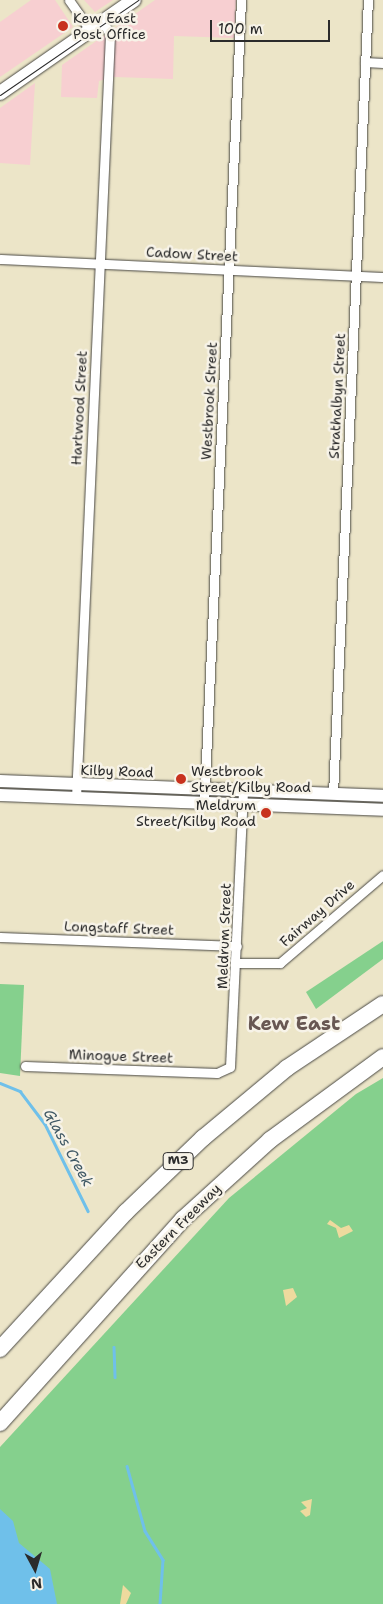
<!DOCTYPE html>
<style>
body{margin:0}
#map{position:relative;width:383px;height:1604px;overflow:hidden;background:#ece5c8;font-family:"Shantell Sans",sans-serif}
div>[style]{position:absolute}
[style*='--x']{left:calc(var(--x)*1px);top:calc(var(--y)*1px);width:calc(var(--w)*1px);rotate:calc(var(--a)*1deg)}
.built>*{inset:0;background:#f7cfd1}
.green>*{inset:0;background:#85d08d}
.sand>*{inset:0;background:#eeda9e}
.water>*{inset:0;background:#6fc0ea}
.stream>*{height:2.5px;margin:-1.25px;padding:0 1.25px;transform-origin:1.25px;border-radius:1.25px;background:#6fc0ea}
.roads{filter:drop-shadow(0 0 1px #484743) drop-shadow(0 0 1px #484743)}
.street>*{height:9px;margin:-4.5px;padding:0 4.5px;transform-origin:4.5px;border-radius:4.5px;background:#fff}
.secondary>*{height:12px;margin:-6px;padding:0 6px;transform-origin:6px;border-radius:6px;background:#fff}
.primary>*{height:14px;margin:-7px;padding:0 7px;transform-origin:7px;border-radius:7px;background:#fff}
.highway>*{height:16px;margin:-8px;padding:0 8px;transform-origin:8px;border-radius:8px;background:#fff}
.tram>*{height:1px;margin:-0.5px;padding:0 0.5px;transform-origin:0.5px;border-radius:0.5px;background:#2b2b2b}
.dots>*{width:14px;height:14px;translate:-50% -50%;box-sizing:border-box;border:2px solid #f7f3e8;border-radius:50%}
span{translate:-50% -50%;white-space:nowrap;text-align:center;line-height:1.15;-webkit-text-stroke:5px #f7f3e8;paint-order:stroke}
.shield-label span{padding:1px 4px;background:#f7f3e8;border:1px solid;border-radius:4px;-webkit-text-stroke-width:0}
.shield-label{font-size:12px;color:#2b2b2b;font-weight:700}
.poi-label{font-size:14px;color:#2b2b2b}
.left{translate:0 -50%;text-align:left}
.right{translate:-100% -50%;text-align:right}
.street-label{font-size:14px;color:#2b2b2b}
.water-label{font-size:15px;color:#3f5864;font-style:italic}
.district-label{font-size:19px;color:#685752;font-weight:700}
.north{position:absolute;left:10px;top:1544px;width:50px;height:50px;-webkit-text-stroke:4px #f7f3e8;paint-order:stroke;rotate:174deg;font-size:14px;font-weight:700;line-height:20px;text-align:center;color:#2b2b2b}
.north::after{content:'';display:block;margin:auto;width:18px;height:22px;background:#2b2b2b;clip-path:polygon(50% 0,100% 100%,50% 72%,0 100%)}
.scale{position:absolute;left:210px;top:20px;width:120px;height:22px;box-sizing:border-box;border:2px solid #2b2b2b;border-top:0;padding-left:6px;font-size:15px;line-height:18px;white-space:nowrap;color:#2b2b2b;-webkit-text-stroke:4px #f7f3e8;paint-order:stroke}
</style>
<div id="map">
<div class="built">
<div style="clip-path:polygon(31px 0,55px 0,73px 27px,0 77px,0 22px)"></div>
<div style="clip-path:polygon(84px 0,113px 0,95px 12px)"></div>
<div style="clip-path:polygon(155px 0,236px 0,234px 38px,174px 36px,173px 79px,115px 77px,99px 81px,97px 98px,61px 97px,62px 65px)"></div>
<div style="clip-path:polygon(35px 83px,30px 165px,0 163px,0 108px)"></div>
</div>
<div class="green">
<div style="clip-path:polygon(383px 941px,383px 959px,316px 1009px,306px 992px)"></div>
<div style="clip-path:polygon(0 984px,24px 985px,20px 1076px,0 1073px)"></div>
<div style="clip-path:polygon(383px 1078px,383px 1604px,0 1604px,0 1447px,229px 1198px,356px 1094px)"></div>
</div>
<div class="sand">
<div style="clip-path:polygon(330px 1220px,341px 1228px,349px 1225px,353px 1231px,339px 1238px,336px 1228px,327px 1224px)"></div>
<div style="clip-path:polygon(293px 1288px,297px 1297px,286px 1306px,283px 1290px)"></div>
<div style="clip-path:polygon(312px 1499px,310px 1515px,306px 1517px,300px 1511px,307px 1508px,301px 1502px)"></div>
<div style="clip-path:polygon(123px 1585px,131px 1593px,126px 1604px,120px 1604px)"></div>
</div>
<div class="water">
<div style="clip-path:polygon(0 1509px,13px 1521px,19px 1543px,50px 1569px,57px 1604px,0 1604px)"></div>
</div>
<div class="stream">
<div style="--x:0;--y:1083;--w:22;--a:22"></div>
<div style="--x:20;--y:1091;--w:41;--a:52.9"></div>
<div style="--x:45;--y:1124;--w:97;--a:63.7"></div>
<div style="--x:114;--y:1347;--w:30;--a:88"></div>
<div style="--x:127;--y:1466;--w:67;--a:74.5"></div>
<div style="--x:145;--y:1531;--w:34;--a:58"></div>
<div style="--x:163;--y:1560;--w:44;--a:93.9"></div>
</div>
<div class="roads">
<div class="street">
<div style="--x:69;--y:0;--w:37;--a:55"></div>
<div style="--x:365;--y:62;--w:18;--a:3"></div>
<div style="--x:0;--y:259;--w:383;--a:2.7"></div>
<div style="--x:333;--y:794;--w:795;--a:-87.48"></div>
<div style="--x:76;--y:798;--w:764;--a:-87.45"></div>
<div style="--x:110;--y:35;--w:16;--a:-117"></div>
<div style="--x:204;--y:803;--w:804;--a:-87.36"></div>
<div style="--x:0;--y:937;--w:237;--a:2.2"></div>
<div style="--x:236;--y:963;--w:44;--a:0"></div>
<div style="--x:280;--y:963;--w:135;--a:-40.5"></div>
<div style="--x:25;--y:1066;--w:192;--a:2.1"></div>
<div style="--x:217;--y:1073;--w:14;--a:-25"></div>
<div style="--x:230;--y:1067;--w:277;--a:-87.3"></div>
</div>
<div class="secondary">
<div style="--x:0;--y:781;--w:383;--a:2.2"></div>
<div style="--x:0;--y:795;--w:383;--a:2.2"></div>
</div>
<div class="primary">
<div style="--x:0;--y:93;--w:163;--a:-34.8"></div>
</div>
<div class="highway">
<div style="--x:0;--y:1349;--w:186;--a:-47.4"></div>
<div style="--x:126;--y:1212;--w:107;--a:-43.9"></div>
<div style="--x:203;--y:1138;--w:109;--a:-39.8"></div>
<div style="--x:287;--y:1068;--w:115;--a:-33.7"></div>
<div style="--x:0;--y:1423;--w:274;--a:-48.1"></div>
<div style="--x:183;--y:1219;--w:118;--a:-42.2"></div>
<div style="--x:270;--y:1140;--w:140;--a:-36.3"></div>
</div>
</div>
<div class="tram">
<div style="--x:0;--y:95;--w:168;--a:-34.5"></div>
</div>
<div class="dots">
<div style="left:63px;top:26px;background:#c8321e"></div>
<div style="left:181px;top:779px;background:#c8321e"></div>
<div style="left:266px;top:813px;background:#c8321e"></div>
</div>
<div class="shield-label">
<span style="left:178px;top:1161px">M3</span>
</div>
<div class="poi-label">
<span class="left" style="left:73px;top:26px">Kew East<br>Post Office</span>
<span class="left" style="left:191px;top:779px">Westbrook<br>Street/Kilby Road</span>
<span class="right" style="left:256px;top:813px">Meldrum<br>Street/Kilby Road</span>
</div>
<div class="street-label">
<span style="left:192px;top:254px;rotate:3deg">Cadow Street</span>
<span style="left:337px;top:396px;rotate:-87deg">Strathalbyn Street</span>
<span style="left:209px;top:401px;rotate:-87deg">Westbrook Street</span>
<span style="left:79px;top:408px;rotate:-87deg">Hartwood Street</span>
<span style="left:117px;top:771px;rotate:2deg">Kilby Road</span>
<span style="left:317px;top:913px;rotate:-41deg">Fairway Drive</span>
<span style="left:119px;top:928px;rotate:2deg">Longstaff Street</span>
<span style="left:224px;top:936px;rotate:-88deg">Meldrum Street</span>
<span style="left:121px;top:1056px;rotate:2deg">Minogue Street</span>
<span style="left:178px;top:1226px;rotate:-45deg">Eastern Freeway</span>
</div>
<div class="water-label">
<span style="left:68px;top:1148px;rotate:61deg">Glass Creek</span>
</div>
<div class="district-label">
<span style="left:294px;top:1024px">Kew East</span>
</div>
<div class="north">N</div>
<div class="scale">100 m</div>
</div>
